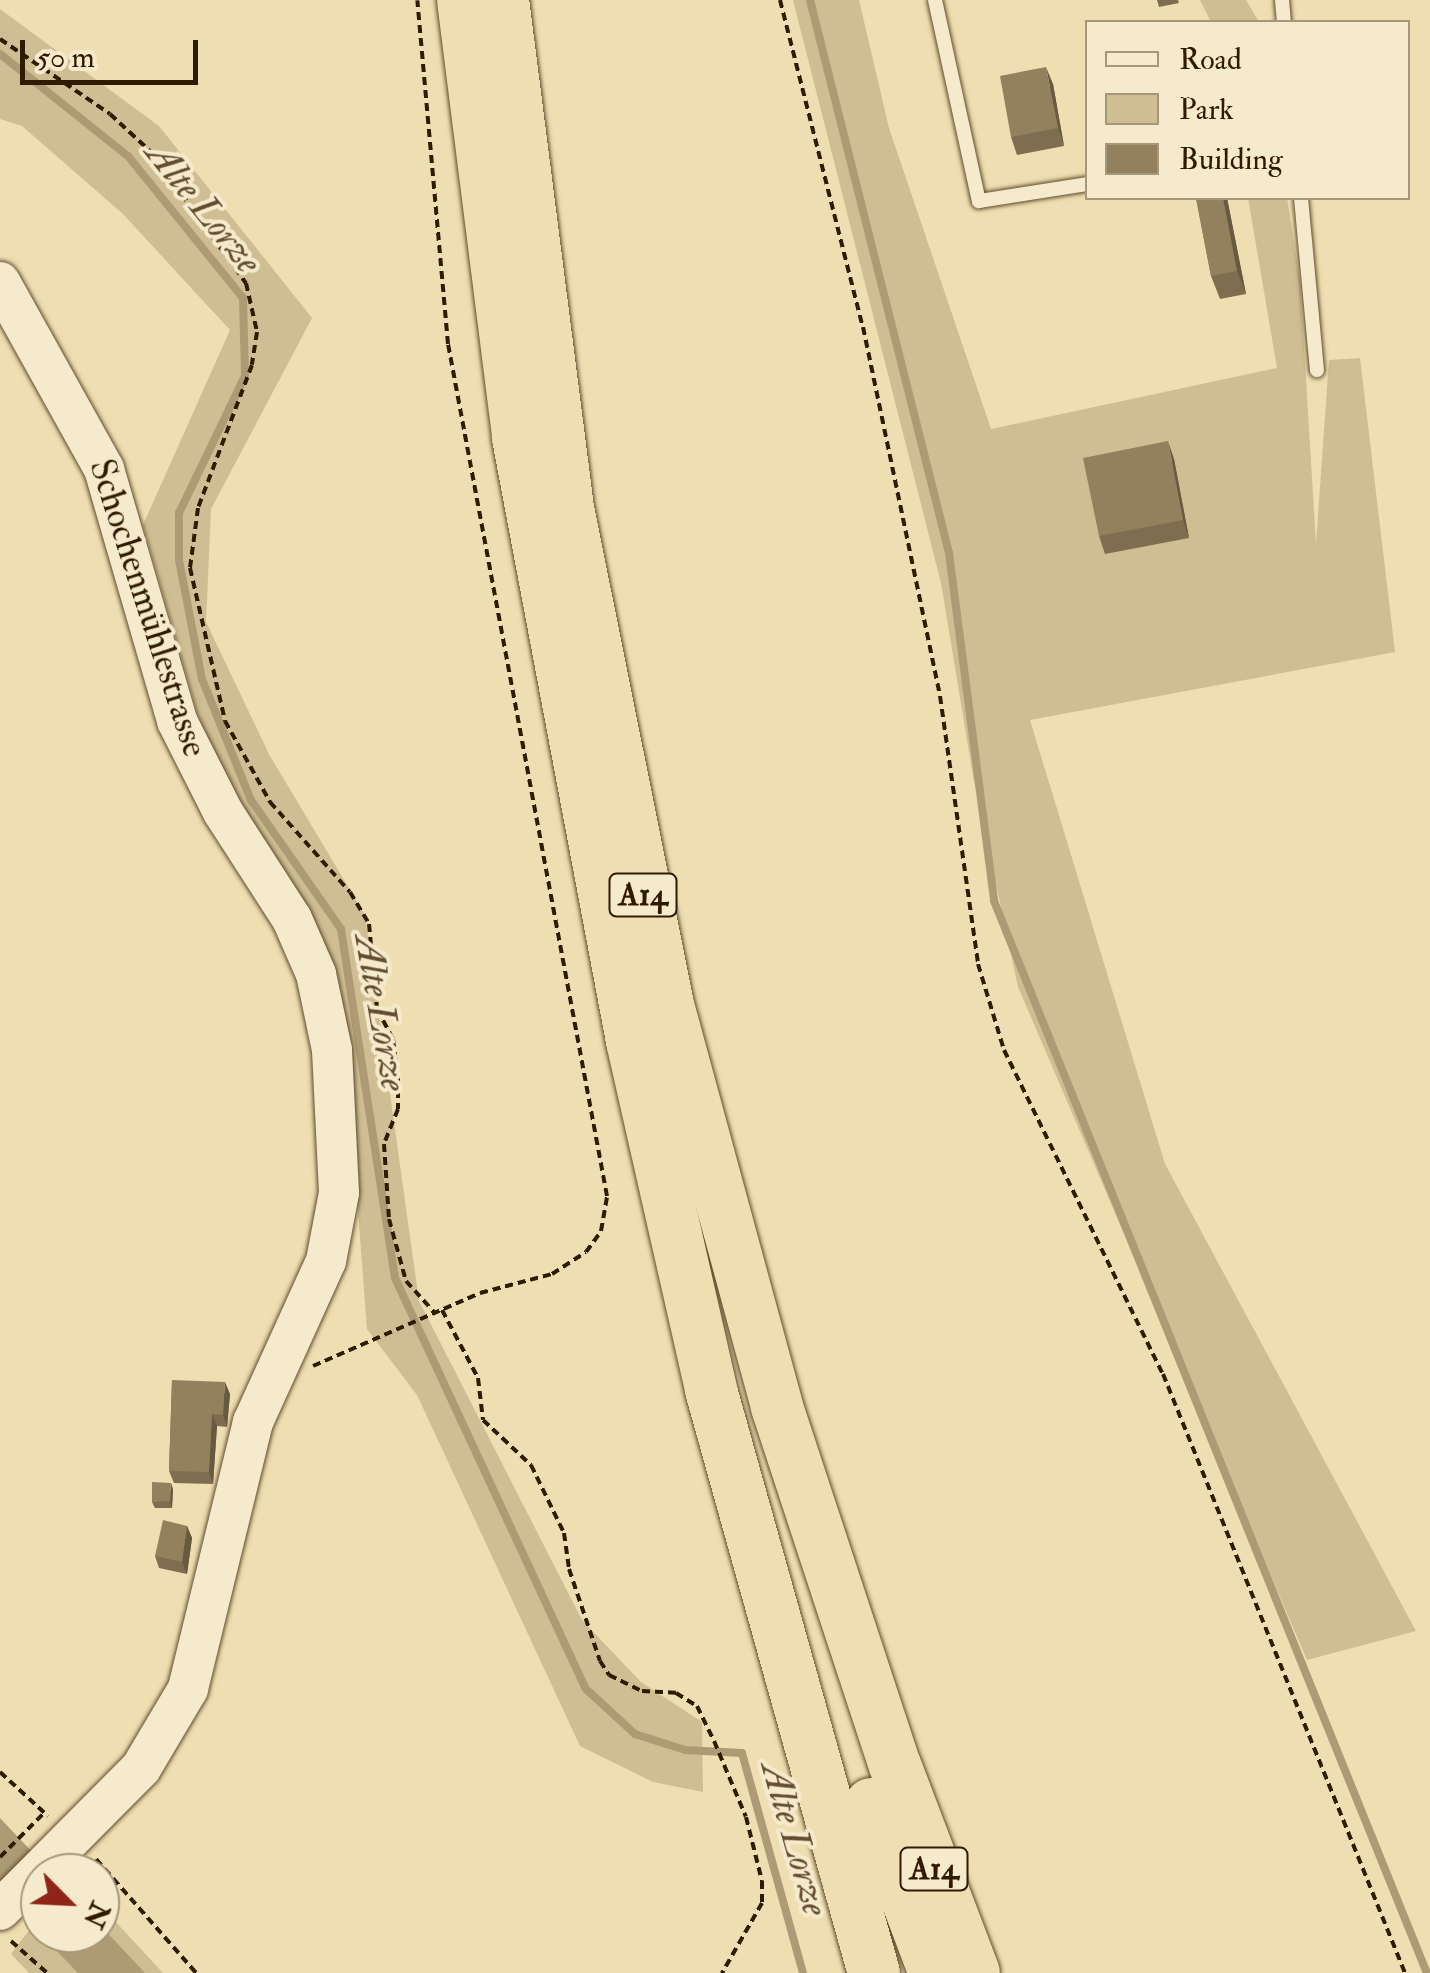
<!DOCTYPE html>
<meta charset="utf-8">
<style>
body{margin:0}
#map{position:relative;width:1430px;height:1973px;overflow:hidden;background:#efdeb1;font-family:"IM FELL Double Pica",serif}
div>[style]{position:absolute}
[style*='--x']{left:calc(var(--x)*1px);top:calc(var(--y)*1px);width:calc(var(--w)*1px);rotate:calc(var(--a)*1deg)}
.green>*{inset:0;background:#cfbd93}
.water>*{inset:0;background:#ae9b75}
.stream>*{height:8px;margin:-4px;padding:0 4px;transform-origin:4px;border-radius:4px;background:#ae9b75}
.path>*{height:4px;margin-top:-2px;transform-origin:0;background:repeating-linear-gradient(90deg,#301a01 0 8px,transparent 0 13px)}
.roads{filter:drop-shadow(0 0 2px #604b2d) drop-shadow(0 0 2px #604b2d)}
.lane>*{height:14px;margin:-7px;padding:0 7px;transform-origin:7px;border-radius:7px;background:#f5eacc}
.secondary>*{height:40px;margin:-20px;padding:0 20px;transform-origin:20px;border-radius:20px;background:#f5eacc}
.highway>*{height:52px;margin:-26px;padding:0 26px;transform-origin:26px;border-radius:26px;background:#efdeb1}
.wall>*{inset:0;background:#7e6e50}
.shaded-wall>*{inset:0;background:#675a41}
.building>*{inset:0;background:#93805d}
span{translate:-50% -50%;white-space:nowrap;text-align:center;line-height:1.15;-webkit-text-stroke:8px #f5eacc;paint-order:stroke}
.shield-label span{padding:2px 8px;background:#f5eacc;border:2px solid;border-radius:8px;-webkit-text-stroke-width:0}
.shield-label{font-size:32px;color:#301a01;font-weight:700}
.street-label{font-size:35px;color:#301a01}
.water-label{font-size:38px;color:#624e2f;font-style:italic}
.legend{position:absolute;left:1085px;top:20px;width:325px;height:180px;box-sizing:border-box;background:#f5eacc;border:2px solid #a6977b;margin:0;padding:12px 18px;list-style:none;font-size:30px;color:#301a01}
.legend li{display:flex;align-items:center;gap:20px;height:50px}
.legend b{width:50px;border:2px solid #a6977b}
.north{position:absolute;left:20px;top:1853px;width:100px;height:100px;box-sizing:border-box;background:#f5eacc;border:2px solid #a6977b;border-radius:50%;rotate:114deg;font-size:28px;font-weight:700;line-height:40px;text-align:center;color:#301a01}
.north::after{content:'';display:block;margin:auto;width:35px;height:45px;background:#8f2418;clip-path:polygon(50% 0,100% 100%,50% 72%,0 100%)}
.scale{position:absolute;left:20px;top:40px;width:178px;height:45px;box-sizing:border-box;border:5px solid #301a01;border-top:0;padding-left:12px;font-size:30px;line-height:35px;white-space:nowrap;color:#301a01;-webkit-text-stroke:8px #f5eacc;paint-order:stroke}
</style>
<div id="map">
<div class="green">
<div style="clip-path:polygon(793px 0,859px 0,889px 128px,991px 429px,1277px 368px,1248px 198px,1287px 198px,1300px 281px,1316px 544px,1329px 360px,1360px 358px,1395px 652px,1030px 720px,1165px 1164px,1416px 1631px,1307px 1660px,1018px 987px,973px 776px,941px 583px)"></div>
<div style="clip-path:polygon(1200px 0,1246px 0,1259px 22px,1211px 22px)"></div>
<div style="clip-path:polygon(0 9px,159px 126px,312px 318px,211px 509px,206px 622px,270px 756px,365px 915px,419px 1301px,582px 1620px,641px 1682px,702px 1722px,703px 1792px,653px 1782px,580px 1746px,417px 1395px,367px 1329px,343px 1014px,223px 801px,143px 525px,230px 330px,123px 214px,22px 126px,0 119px)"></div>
<div style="clip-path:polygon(100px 1905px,163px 1973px,29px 1973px,11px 1954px,40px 1916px,40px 1933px,100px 1933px)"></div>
</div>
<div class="water">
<div style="clip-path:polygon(0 1818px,52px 1873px,40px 1873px,40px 1933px,100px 1933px,100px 1925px,145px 1973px,78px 1973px,0 1893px)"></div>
</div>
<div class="stream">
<div style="--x:810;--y:0;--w:570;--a:75.89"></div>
<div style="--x:949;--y:553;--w:351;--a:82.6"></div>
<div style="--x:994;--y:901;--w:1156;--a:68.01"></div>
<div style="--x:0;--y:54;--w:164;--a:38.6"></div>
<div style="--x:128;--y:156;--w:183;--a:51"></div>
<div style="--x:243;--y:298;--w:78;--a:88.5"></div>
<div style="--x:245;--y:376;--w:152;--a:115.7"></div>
<div style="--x:179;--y:513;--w:47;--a:90"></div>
<div style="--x:179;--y:560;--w:121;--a:79.1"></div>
<div style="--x:202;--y:679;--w:131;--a:68"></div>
<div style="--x:251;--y:800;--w:157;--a:55.1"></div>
<div style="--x:341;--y:929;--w:353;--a:81.2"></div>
<div style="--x:395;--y:1278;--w:453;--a:65.1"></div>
<div style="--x:586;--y:1689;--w:67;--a:42.6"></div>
<div style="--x:635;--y:1734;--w:52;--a:17.7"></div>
<div style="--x:685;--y:1750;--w:57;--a:3"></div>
<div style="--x:742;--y:1753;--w:228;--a:74.5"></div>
</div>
<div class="path">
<div style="--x:780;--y:0;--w:337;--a:75.8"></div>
<div style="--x:863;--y:327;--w:377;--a:78.2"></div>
<div style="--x:940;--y:696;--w:271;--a:81.9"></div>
<div style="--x:978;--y:964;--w:90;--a:73.2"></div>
<div style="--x:1004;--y:1050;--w:361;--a:63.9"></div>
<div style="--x:1163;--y:1374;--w:646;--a:68"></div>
<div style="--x:0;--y:39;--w:133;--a:34.3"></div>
<div style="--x:110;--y:114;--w:56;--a:42.8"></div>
<div style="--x:151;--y:152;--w:162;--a:54.1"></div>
<div style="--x:246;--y:283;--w:50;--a:77.3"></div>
<div style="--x:257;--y:332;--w:33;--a:99"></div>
<div style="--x:252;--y:365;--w:153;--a:110.7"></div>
<div style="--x:198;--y:508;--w:61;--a:97.6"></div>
<div style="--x:190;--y:568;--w:157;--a:77.1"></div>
<div style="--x:225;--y:721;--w:93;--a:60.9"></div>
<div style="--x:270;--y:802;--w:120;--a:48.4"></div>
<div style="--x:350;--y:892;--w:37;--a:59"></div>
<div style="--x:369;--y:924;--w:85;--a:84.6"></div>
<div style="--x:377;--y:1009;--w:34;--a:62"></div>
<div style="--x:393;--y:1039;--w:38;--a:83"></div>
<div style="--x:398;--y:1077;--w:32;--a:90"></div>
<div style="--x:398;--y:1109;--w:38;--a:112"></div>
<div style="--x:384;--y:1144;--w:75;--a:86.2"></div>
<div style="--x:389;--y:1219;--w:64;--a:74.7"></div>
<div style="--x:406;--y:1281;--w:42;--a:47.9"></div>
<div style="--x:442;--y:1310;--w:77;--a:62.1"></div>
<div style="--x:478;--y:1378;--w:42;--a:83.2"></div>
<div style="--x:483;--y:1420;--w:66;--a:43.2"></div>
<div style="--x:531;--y:1465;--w:76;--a:64.1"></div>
<div style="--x:564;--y:1533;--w:36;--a:82"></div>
<div style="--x:569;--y:1569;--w:97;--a:71.4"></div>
<div style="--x:600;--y:1661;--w:17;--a:57"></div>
<div style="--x:609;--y:1675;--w:37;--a:26"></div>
<div style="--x:642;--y:1691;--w:34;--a:3"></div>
<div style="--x:676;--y:1693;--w:25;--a:32"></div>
<div style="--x:697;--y:1706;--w:39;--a:64"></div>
<div style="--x:714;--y:1741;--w:82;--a:67.2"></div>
<div style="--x:746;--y:1817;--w:66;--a:76"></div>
<div style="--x:762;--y:1881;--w:22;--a:90"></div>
<div style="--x:762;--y:1903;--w:81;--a:119.7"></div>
<div style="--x:313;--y:1366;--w:182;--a:-23.6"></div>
<div style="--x:480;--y:1293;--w:74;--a:-14.8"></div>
<div style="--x:552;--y:1274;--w:40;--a:-32.9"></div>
<div style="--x:586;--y:1252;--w:26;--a:-54"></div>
<div style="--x:601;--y:1231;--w:36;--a:-80"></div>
<div style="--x:607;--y:1196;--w:867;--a:-100.57"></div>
<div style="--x:448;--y:344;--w:345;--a:-95.1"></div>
<div style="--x:0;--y:1772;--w:65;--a:42.5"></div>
<div style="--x:0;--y:1857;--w:62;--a:-45"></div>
<div style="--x:96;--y:1859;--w:152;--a:48.7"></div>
<div style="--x:11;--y:1941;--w:48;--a:41.6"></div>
</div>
<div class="roads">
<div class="lane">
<div style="--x:935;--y:0;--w:206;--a:77.7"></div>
<div style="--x:979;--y:201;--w:110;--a:-8.9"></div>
<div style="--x:1282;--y:0;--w:22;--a:85"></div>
<div style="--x:1301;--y:198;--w:173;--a:84.7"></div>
</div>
<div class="secondary">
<div style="--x:0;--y:282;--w:214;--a:60.9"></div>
<div style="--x:104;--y:469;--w:262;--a:73.8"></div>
<div style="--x:177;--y:721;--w:102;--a:63.2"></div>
<div style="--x:223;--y:812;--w:127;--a:57.2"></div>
<div style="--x:292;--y:919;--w:60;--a:66.4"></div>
<div style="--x:316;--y:974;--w:78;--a:78.1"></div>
<div style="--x:332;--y:1050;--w:143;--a:87.2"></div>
<div style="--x:339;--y:1193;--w:69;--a:100.8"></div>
<div style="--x:326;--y:1261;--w:177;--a:114.4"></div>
<div style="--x:253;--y:1422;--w:275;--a:103.7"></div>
<div style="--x:188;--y:1689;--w:92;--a:120.7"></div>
<div style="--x:141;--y:1768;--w:200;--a:134.8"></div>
</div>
<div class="highway">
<div style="--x:463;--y:0;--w:441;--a:82.8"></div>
<div style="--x:518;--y:438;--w:614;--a:79.29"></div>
<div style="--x:632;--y:1041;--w:358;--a:77.2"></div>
<div style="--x:711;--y:1390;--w:605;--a:74.38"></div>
<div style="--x:503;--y:0;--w:512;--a:82.71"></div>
<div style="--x:568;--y:508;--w:507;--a:78.62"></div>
<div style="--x:668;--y:1005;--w:417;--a:74.8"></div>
<div style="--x:777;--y:1407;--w:377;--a:71.8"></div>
<div style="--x:895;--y:1765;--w:222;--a:69.2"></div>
<div style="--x:871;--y:1804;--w:181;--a:69.3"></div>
</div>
</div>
<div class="wall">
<div style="clip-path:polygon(1157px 0,1178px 0,1179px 3px,1159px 7px)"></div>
<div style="clip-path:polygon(1053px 84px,1064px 146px,1017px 155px,1011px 137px)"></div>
<div style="clip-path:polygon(1196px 198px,1227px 198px,1246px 294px,1220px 299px,1211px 276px)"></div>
<div style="clip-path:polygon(1174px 459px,1189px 538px,1105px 554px,1099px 536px)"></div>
<div style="clip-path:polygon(172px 1380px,230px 1394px,227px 1427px,217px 1426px,213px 1484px,174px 1483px,169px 1471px)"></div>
<div style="clip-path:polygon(173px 1489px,172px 1508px,155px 1508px,152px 1502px)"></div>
<div style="clip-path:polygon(187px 1526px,192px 1538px,187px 1574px,159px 1568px,155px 1556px)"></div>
</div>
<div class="shaded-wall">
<div style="clip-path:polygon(1046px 67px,1053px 84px,1064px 146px,1058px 128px)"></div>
<div style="clip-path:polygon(1223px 198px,1227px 198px,1246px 294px,1237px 271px)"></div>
<div style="clip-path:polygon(1168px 441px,1174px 459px,1189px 538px,1183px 520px)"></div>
<div style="clip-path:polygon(225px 1382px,230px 1394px,227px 1427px,223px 1415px)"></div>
<div style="clip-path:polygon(212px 1414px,217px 1426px,213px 1484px,209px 1472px)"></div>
<div style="clip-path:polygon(171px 1483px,173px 1489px,172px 1508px,170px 1501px)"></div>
<div style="clip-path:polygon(187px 1526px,192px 1538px,187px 1574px,182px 1562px)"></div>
</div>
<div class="building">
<div style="clip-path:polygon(1046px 67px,1058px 128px,1011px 137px,1000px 76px)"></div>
<div style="clip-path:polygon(1196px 198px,1223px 198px,1237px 271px,1211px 276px)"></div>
<div style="clip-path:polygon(1168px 441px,1183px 520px,1099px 536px,1083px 458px)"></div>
<div style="clip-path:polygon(172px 1380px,225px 1382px,223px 1415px,212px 1414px,209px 1472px,169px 1471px)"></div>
<div style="clip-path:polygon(152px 1482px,171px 1483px,170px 1501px,152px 1502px)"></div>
<div style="clip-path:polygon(163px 1520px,187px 1526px,182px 1562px,155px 1556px)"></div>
</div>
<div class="shield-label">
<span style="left:643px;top:895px">A14</span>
<span style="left:934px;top:1869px">A14</span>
</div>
<div class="street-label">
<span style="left:148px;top:608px;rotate:72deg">Schochenmühlestrasse</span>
</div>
<div class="water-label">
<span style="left:203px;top:208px;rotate:51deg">Alte Lorze</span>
<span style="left:380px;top:1013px;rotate:80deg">Alte Lorze</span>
<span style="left:794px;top:1839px;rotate:74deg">Alte Lorze</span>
</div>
<ul class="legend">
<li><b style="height:12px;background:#f5eacc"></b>Road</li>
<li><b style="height:28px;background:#cfbd93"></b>Park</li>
<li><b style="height:28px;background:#93805d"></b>Building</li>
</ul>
<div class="north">N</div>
<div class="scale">50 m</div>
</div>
